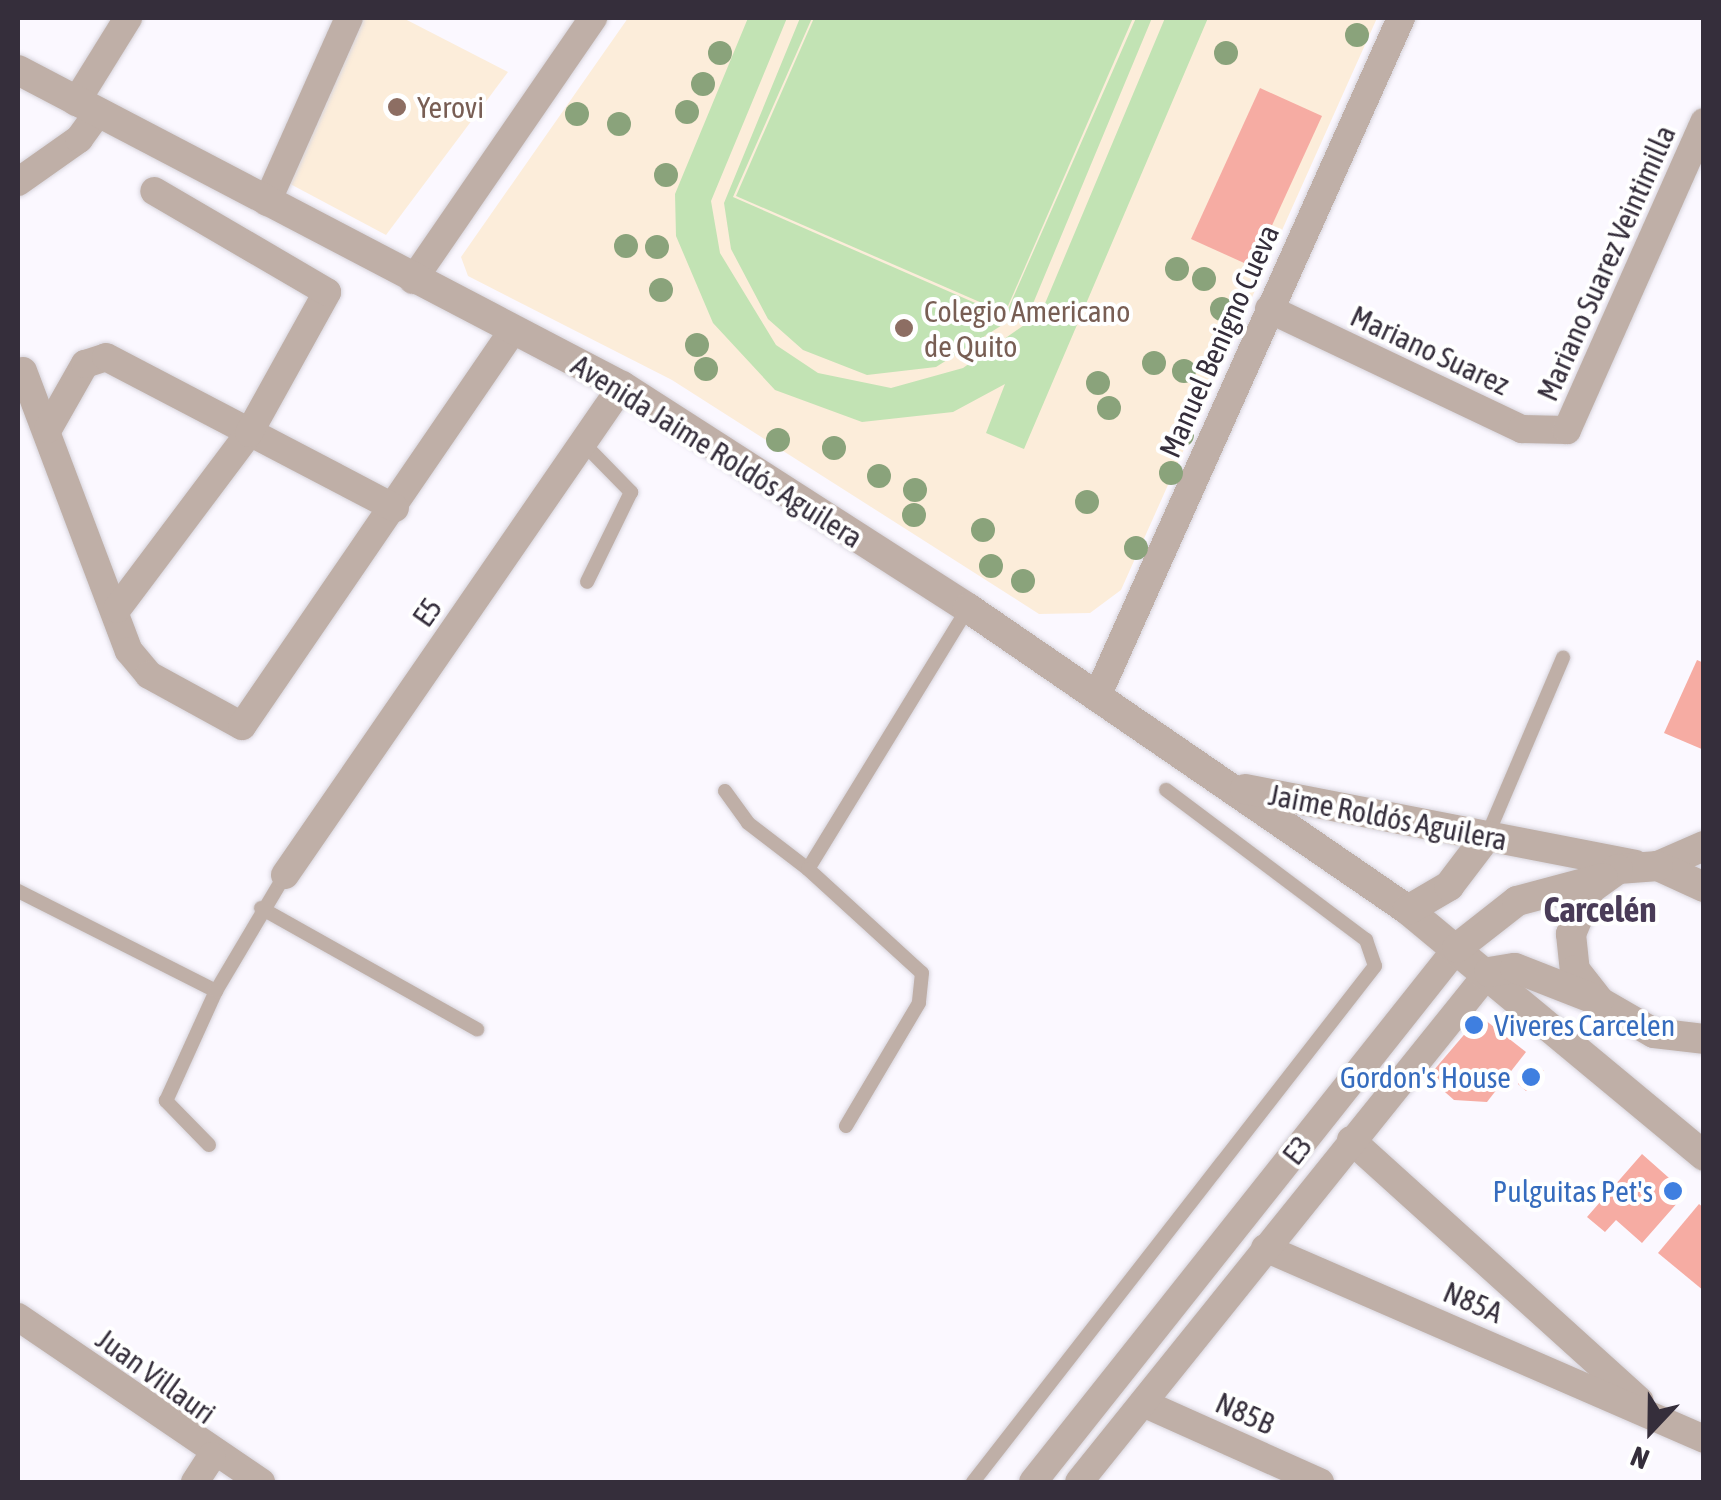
<!DOCTYPE html>
<meta charset="utf-8">
<style>
body{margin:0}
#map{position:relative;width:1721px;height:1500px;overflow:hidden;background:#fbf8ff;font-family:"Asap Condensed",sans-serif}
div>[style]{position:absolute}
[style*='--x']{left:calc(var(--x)*1px);top:calc(var(--y)*1px);width:calc(var(--w)*1px);rotate:calc(var(--a)*1deg)}
.education>*{inset:0;background:#fcedda}
.green>*{inset:0;background:#c2e3b4}
.building>*{inset:0;background:#f6aca3}
.roads{filter:drop-shadow(0 0 2px #d7d4dc) drop-shadow(0 0 2px #d7d4dc)}
.service>*{height:14px;margin:-7px;padding:0 7px;transform-origin:7px;border-radius:7px;background:#bfafa7}
.minor>*{height:28px;margin:-14px;padding:0 14px;transform-origin:14px;border-radius:14px;background:#bfafa7}
.tertiary>*{height:30px;margin:-15px;padding:0 15px;transform-origin:15px;border-radius:15px;background:#bfafa7}
.trees>*{width:24px;height:24px;margin:-12px;border-radius:50%;background:#8aa37b}
.dots>*{width:28px;height:28px;translate:-50% -50%;box-sizing:border-box;border:5px solid #fff;border-radius:50%}
span{translate:-50% -50%;white-space:nowrap;text-align:center;line-height:1.15;-webkit-text-stroke:8px #fff;paint-order:stroke}
.education-label{font-size:30px;color:#785e54}
.left{translate:0 -50%;text-align:left}
.street-label{font-size:30px;color:#352e3b}
.shop-label{font-size:30px;color:#366cbe}
.right{translate:-100% -50%;text-align:right}
.quarter-label{font-size:35px;color:#4a3c58;font-weight:700}
.frame{position:absolute;inset:0;border:20px solid #352e3b;pointer-events:none}
.north{position:absolute;left:1601px;top:1380px;width:100px;height:100px;-webkit-text-stroke:8px #fff;paint-order:stroke;rotate:202deg;font-size:28px;font-weight:700;line-height:40px;text-align:center;color:#352e3b}
.north::after{content:'';display:block;margin:auto;width:35px;height:45px;background:#352e3b;clip-path:polygon(50% 0,100% 100%,50% 72%,0 100%)}
</style>
<div id="map">
<div class="education">
<div style="clip-path:polygon(351px 18px,403px 18px,508px 72px,386px 235px,279px 178px)"></div>
<div style="clip-path:polygon(628px 18px,1377px 18px,1121px 590px,1090px 613px,1039px 614px,672px 380px,468px 276px,461px 257px)"></div>
</div>
<div class="green">
<div style="clip-path:polygon(748px 18px,787px 18px,711px 201px,720px 253px,776px 345px,818px 373px,891px 388px,963px 368px,1041px 313px,1165px 18px,1208px 18px,1024px 449px,986px 433px,1005px 384px,953px 412px,862px 422px,775px 390px,713px 323px,676px 236px,675px 194px)"></div>
<div style="clip-path:polygon(800px 18px,812px 18px,733px 197px,1005px 316px,1136px 18px,1152px 18px,1032px 306px,936px 367px,867px 375px,803px 350px,768px 319px,731px 249px,724px 203px)"></div>
<div style="clip-path:polygon(814px 18px,1133px 18px,1005px 313px,736px 196px)"></div>
</div>
<div class="building">
<div style="clip-path:polygon(1260px 88px,1322px 116px,1253px 267px,1191px 239px)"></div>
<div style="clip-path:polygon(1697px 660px,1704px 663px,1704px 750px,1664px 733px)"></div>
<div style="clip-path:polygon(1480px 1016px,1526px 1052px,1487px 1102px,1454px 1100px,1428px 1077px)"></div>
<div style="clip-path:polygon(1536px 1064px,1544px 1071px,1526px 1091px,1518px 1084px)"></div>
<div style="clip-path:polygon(1642px 1154px,1686px 1193px,1642px 1243px,1616px 1220px,1605px 1232px,1587px 1217px)"></div>
<div style="clip-path:polygon(1699px 1204px,1704px 1208px,1704px 1291px,1658px 1253px)"></div>
</div>
<div class="roads">
<div class="service">
<div style="--x:583;--y:443;--w:69;--a:45.6"></div>
<div style="--x:631;--y:492;--w:100;--a:116.1"></div>
<div style="--x:725;--y:791;--w:39;--a:54"></div>
<div style="--x:748;--y:823;--w:76;--a:37.5"></div>
<div style="--x:808;--y:869;--w:306;--a:-58.5"></div>
<div style="--x:1487;--y:836;--w:194;--a:-66.9"></div>
<div style="--x:808;--y:869;--w:154;--a:42.4"></div>
<div style="--x:922;--y:973;--w:30;--a:96"></div>
<div style="--x:919;--y:1003;--w:143;--a:120.7"></div>
<div style="--x:18;--y:891;--w:222;--a:26.8"></div>
<div style="--x:261;--y:908;--w:248;--a:29.3"></div>
<div style="--x:209;--y:1145;--w:62;--a:-134.3"></div>
<div style="--x:166;--y:1101;--w:121;--a:-65.6"></div>
<div style="--x:216;--y:991;--w:135;--a:-59.3"></div>
<div style="--x:973;--y:1482;--w:654;--a:-52.08"></div>
<div style="--x:1375;--y:966;--w:28;--a:-109"></div>
<div style="--x:1366;--y:940;--w:250;--a:-143.1"></div>
</div>
<div class="minor">
<div style="--x:76;--y:102;--w:99;--a:-58.2"></div>
<div style="--x:18;--y:182;--w:75;--a:-35.2"></div>
<div style="--x:79;--y:139;--w:32;--a:-54"></div>
<div style="--x:267;--y:202;--w:201;--a:-66"></div>
<div style="--x:413;--y:280;--w:318;--a:-55.5"></div>
<div style="--x:1269;--y:309;--w:280;--a:25.4"></div>
<div style="--x:1522;--y:429;--w:45;--a:1.3"></div>
<div style="--x:1567;--y:430;--w:337;--a:-66"></div>
<div style="--x:23;--y:371;--w:299;--a:69.3"></div>
<div style="--x:129;--y:651;--w:31;--a:50"></div>
<div style="--x:149;--y:675;--w:106;--a:28.7"></div>
<div style="--x:242;--y:726;--w:480;--a:-55.6"></div>
<div style="--x:48;--y:429;--w:75;--a:-60.4"></div>
<div style="--x:85;--y:364;--w:22;--a:-18"></div>
<div style="--x:106;--y:357;--w:326;--a:27.6"></div>
<div style="--x:117;--y:609;--w:220;--a:-53.1"></div>
<div style="--x:249;--y:433;--w:161;--a:-61"></div>
<div style="--x:327;--y:292;--w:200;--a:-149.7"></div>
<div style="--x:1099;--y:692;--w:739;--a:-65.86"></div>
<div style="--x:285;--y:875;--w:594;--a:-55.43"></div>
<div style="--x:1351;--y:1140;--w:389;--a:42.1"></div>
<div style="--x:1265;--y:1248;--w:479;--a:23.5"></div>
<div style="--x:18;--y:1317;--w:294;--a:34.2"></div>
<div style="--x:1143;--y:1403;--w:194;--a:24.1"></div>
<div style="--x:195;--y:1482;--w:31;--a:-57"></div>
<div style="--x:1033;--y:1482;--w:682;--a:-51.55"></div>
<div style="--x:1079;--y:1482;--w:654;--a:-51.2"></div>
</div>
<div class="tertiary">
<div style="--x:18;--y:70;--w:682;--a:27.62"></div>
<div style="--x:622;--y:386;--w:411;--a:32.7"></div>
<div style="--x:968;--y:608;--w:534;--a:34.46"></div>
<div style="--x:1408;--y:910;--w:385;--a:39.7"></div>
<div style="--x:1245;--y:789;--w:397;--a:11"></div>
<div style="--x:1658;--y:866;--w:50;--a:-23.5"></div>
<div style="--x:1704;--y:887;--w:51;--a:-155.5"></div>
<div style="--x:1658;--y:866;--w:40;--a:175.7"></div>
<div style="--x:1618;--y:869;--w:34;--a:144"></div>
<div style="--x:1590;--y:889;--w:49;--a:112.9"></div>
<div style="--x:1571;--y:934;--w:36;--a:84"></div>
<div style="--x:1575;--y:970;--w:41;--a:52"></div>
<div style="--x:1600;--y:1002;--w:62;--a:29.9"></div>
<div style="--x:1654;--y:1033;--w:50;--a:6.8"></div>
<div style="--x:1408;--y:910;--w:48;--a:-30.3"></div>
<div style="--x:1449;--y:886;--w:63;--a:-52.8"></div>
<div style="--x:1457;--y:948;--w:76;--a:-38.1"></div>
<div style="--x:1517;--y:901;--w:89;--a:-15"></div>
<div style="--x:1489;--y:972;--w:26;--a:-9"></div>
<div style="--x:1515;--y:968;--w:90;--a:21.4"></div>
</div>
</div>
<div class="trees">
<div style="left:1357px;top:35px"></div>
<div style="left:720px;top:53px"></div>
<div style="left:1226px;top:53px"></div>
<div style="left:703px;top:84px"></div>
<div style="left:687px;top:112px"></div>
<div style="left:577px;top:114px"></div>
<div style="left:619px;top:124px"></div>
<div style="left:666px;top:175px"></div>
<div style="left:626px;top:246px"></div>
<div style="left:657px;top:247px"></div>
<div style="left:1177px;top:269px"></div>
<div style="left:1204px;top:279px"></div>
<div style="left:661px;top:290px"></div>
<div style="left:1222px;top:309px"></div>
<div style="left:697px;top:345px"></div>
<div style="left:1154px;top:363px"></div>
<div style="left:706px;top:369px"></div>
<div style="left:1184px;top:371px"></div>
<div style="left:1098px;top:383px"></div>
<div style="left:1109px;top:408px"></div>
<div style="left:1182px;top:435px"></div>
<div style="left:778px;top:440px"></div>
<div style="left:834px;top:448px"></div>
<div style="left:1171px;top:473px"></div>
<div style="left:879px;top:476px"></div>
<div style="left:915px;top:490px"></div>
<div style="left:1087px;top:502px"></div>
<div style="left:914px;top:515px"></div>
<div style="left:983px;top:530px"></div>
<div style="left:1136px;top:548px"></div>
<div style="left:991px;top:566px"></div>
<div style="left:1023px;top:581px"></div>
</div>
<div class="dots">
<div style="left:397px;top:107px;background:#8d6e63"></div>
<div style="left:904px;top:328px;background:#8d6e63"></div>
<div style="left:1474px;top:1025px;background:#3f7fe0"></div>
<div style="left:1531px;top:1077px;background:#3f7fe0"></div>
<div style="left:1673px;top:1191px;background:#3f7fe0"></div>
</div>
<div class="education-label">
<span class="left" style="left:417px;top:107px">Yerovi</span>
<span class="left" style="left:924px;top:328px">Colegio Americano<br>de Quito</span>
</div>
<div class="street-label">
<span style="left:1606px;top:263px;rotate:-66deg">Mariano Suarez Veintimilla</span>
<span style="left:1219px;top:341px;rotate:-66deg">Manuel Benigno Cueva</span>
<span style="left:1430px;top:350px;rotate:25deg">Mariano Suarez</span>
<span style="left:717px;top:451px;rotate:32deg">Avenida Jaime Roldós Aguilera</span>
<span style="left:427px;top:612px;rotate:-55deg">E5</span>
<span style="left:1388px;top:817px;rotate:11deg">Jaime Roldós Aguilera</span>
<span style="left:1297px;top:1150px;rotate:-52deg">E3</span>
<span style="left:1473px;top:1302px;rotate:23deg">N85A</span>
<span style="left:156px;top:1376px;rotate:36deg">Juan Villauri</span>
<span style="left:1245px;top:1413px;rotate:24deg">N85B</span>
</div>
<div class="shop-label">
<span class="left" style="left:1494px;top:1025px">Viveres Carcelen</span>
<span class="right" style="left:1511px;top:1077px">Gordon's House</span>
<span class="right" style="left:1653px;top:1191px">Pulguitas Pet's</span>
</div>
<div class="quarter-label">
<span style="left:1600px;top:909px">Carcelén</span>
</div>
<div class="frame"></div>
<div class="north">N</div>
</div>
